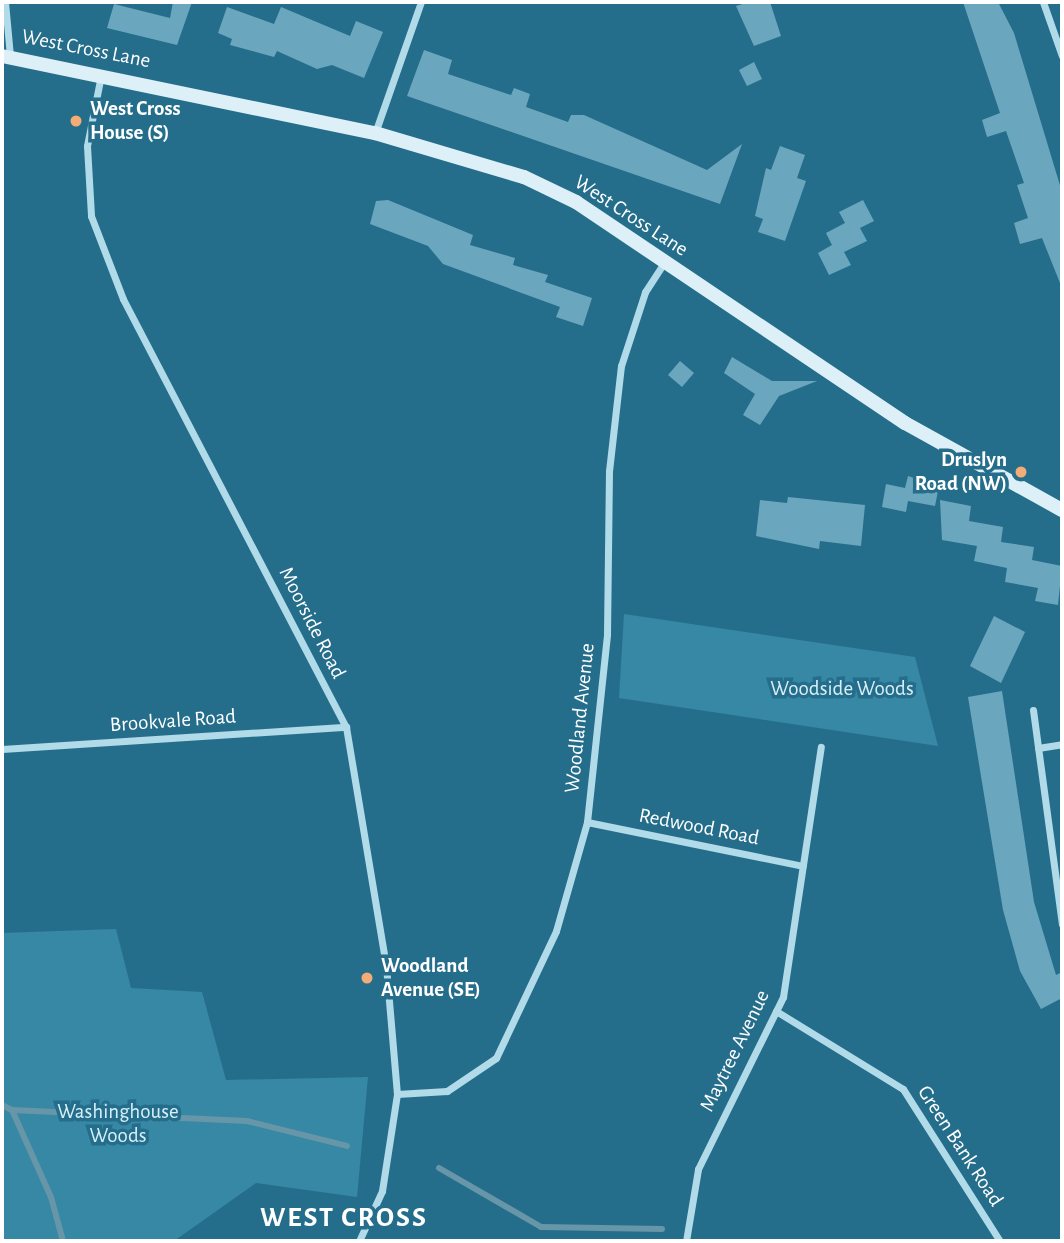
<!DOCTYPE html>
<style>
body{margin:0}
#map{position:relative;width:1064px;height:1243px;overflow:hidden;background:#256e8b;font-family:"Alegreya Sans",sans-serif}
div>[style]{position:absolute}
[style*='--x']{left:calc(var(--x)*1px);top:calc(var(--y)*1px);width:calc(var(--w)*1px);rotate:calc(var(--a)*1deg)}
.green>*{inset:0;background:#3688a5}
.stream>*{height:6px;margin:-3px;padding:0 3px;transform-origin:3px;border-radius:3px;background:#6696a8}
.building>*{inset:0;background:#6aa7be}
.street>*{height:7px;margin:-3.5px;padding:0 3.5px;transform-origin:3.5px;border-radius:3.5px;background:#b2dbea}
.secondary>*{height:14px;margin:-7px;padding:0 7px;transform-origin:7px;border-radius:7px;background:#ddf0f8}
.dots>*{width:19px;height:19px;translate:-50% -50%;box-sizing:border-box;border:4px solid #256e8b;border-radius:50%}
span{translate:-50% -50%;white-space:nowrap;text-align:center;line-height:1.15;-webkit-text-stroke:7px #256e8b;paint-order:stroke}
.street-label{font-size:21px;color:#fff}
.poi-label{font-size:21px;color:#fff;font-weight:700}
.left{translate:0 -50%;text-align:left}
.right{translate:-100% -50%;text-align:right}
.park-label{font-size:21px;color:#d7eff8}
.district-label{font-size:28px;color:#fff;font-weight:700;letter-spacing:2px}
.frame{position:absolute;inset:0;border:4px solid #fff;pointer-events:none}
</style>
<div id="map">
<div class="green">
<div style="clip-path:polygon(624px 614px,915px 657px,938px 746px,619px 698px)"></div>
<div style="clip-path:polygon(116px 929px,131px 988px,202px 992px,226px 1080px,368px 1077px,357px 1197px,256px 1183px,174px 1241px,2px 1241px,2px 933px)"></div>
</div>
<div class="stream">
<div style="--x:2;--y:1105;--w:11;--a:27"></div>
<div style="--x:12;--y:1110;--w:235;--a:2.7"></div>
<div style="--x:247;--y:1121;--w:103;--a:14"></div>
<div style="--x:12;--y:1110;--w:95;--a:65.9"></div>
<div style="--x:51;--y:1197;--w:46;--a:74.7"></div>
<div style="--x:439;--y:1168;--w:118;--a:30"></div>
<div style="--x:541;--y:1227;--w:121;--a:0.9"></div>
</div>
<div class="building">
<div style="clip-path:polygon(173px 2px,192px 2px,177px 45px,107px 28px,114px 4px,170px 18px)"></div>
<div style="clip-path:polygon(749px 2px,770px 2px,781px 36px,754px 46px,736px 6px)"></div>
<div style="clip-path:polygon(963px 2px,998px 2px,1014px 33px,1062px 192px,1062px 288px,1042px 238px,1020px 244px,1014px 223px,1028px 218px,1017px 185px,1024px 183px,1006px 131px,987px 137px,982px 120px,1000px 113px)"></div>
<div style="clip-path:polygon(227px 7px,274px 24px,281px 7px,350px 36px,356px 21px,383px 32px,364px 78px,332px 65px,317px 69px,277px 51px,274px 57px,230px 45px,232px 39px,218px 33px)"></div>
<div style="clip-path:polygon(424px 50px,452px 60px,448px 74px,511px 95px,514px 88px,530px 94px,526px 107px,568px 122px,571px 115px,584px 115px,707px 170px,742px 144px,720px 204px,407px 96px)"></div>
<div style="clip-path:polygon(754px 62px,762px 79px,747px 86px,739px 70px)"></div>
<div style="clip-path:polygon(780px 146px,805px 155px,797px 178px,806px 181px,785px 241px,758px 232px,763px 219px,755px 216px,766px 168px,771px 170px)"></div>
<div style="clip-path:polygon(388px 200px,473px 235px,470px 245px,515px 258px,513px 265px,548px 275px,545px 282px,592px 298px,583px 326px,556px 317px,560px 307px,443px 264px,428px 246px,370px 224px,376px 201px)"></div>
<div style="clip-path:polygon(863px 200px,874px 221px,860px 228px,867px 241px,844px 252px,851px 265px,829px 275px,818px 253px,832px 245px,826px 233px,845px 223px,839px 212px)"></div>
<div style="clip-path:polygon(732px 357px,772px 381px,817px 381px,779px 396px,760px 425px,743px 415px,755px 394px,724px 373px)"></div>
<div style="clip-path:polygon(680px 361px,694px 373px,682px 387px,668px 375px)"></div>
<div style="clip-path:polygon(908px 476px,939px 486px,935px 506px,908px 501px,906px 512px,882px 507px,886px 484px,905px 488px)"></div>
<div style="clip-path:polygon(788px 497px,865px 505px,861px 546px,820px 541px,819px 549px,756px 536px,760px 500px,787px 503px)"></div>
<div style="clip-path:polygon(940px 500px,971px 506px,969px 521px,1003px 527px,1001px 542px,1034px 547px,1032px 560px,1062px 566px,1058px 605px,1035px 601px,1038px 588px,1005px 582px,1007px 568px,974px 561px,977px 546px,942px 540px)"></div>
<div style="clip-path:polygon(994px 616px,1025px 632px,1001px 683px,970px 666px)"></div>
<div style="clip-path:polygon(1002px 691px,1034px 902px,1056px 975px,1062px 972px,1062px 998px,1041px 1009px,1020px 971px,1003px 910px,968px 697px)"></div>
</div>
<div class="street">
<div style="--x:5;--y:2;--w:54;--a:84.7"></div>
<div style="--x:1043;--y:2;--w:57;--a:70.6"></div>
<div style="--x:101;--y:75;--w:72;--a:101.2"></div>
<div style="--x:87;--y:146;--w:70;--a:86.7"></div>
<div style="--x:91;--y:216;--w:89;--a:68.9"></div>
<div style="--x:123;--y:299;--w:483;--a:62.5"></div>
<div style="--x:346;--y:727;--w:242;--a:80.5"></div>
<div style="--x:386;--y:966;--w:128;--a:85.1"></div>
<div style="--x:397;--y:1094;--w:98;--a:98.8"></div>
<div style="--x:382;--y:1191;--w:55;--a:114.7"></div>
<div style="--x:375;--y:133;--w:139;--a:-70.7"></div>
<div style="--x:1033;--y:710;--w:216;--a:82.3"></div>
<div style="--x:1038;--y:748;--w:24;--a:-9"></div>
<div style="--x:2;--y:749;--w:345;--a:-3.7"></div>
<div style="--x:587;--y:822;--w:220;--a:11.5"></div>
<div style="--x:776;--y:1011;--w:149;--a:31.6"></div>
<div style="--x:903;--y:1089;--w:180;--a:57.5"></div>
<div style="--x:397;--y:1094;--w:50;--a:-3.4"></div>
<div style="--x:447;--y:1091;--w:59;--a:-34"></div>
<div style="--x:496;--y:1058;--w:140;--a:-64.7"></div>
<div style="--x:556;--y:931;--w:113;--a:-74.1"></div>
<div style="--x:587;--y:822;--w:189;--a:-83.9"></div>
<div style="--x:607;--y:634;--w:163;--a:-89.3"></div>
<div style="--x:609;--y:471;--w:106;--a:-83.5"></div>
<div style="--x:621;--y:366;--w:78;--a:-72"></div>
<div style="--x:645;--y:292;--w:33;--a:-57"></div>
<div style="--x:686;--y:1241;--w:73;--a:-80.5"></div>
<div style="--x:698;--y:1169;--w:192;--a:-63.7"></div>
<div style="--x:783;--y:997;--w:253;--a:-81.4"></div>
</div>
<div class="secondary">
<div style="--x:2;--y:56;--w:381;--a:11.7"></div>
<div style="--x:375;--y:133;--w:155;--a:16.5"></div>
<div style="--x:524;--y:177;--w:58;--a:25.7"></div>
<div style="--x:576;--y:202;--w:396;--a:33.9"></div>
<div style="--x:905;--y:423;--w:179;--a:29"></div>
</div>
<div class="dots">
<div style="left:76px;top:121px;background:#f4ac76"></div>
<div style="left:1021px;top:472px;background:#f4ac76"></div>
<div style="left:367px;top:978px;background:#f4ac76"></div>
</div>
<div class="street-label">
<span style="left:86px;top:49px;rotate:11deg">West Cross Lane</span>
<span style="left:631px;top:216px;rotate:33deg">West Cross Lane</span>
<span style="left:312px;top:623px;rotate:63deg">Moorside Road</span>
<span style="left:580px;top:718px;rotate:-84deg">Woodland Avenue</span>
<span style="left:173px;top:721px;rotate:-4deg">Brookvale Road</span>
<span style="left:699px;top:827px;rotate:11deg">Redwood Road</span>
<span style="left:735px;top:1051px;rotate:-64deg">Maytree Avenue</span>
<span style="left:960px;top:1146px;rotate:57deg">Green Bank Road</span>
</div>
<div class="poi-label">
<span class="left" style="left:90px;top:121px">West Cross<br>House (S)</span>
<span class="right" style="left:1007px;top:472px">Druslyn<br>Road (NW)</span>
<span class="left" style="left:381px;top:978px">Woodland<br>Avenue (SE)</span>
</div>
<div class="park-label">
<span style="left:842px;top:689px">Woodside Woods</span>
<span style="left:118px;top:1124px">Washinghouse<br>Woods</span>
</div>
<div class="district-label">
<span style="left:344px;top:1218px">WEST CROSS</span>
</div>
<div class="frame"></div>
</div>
